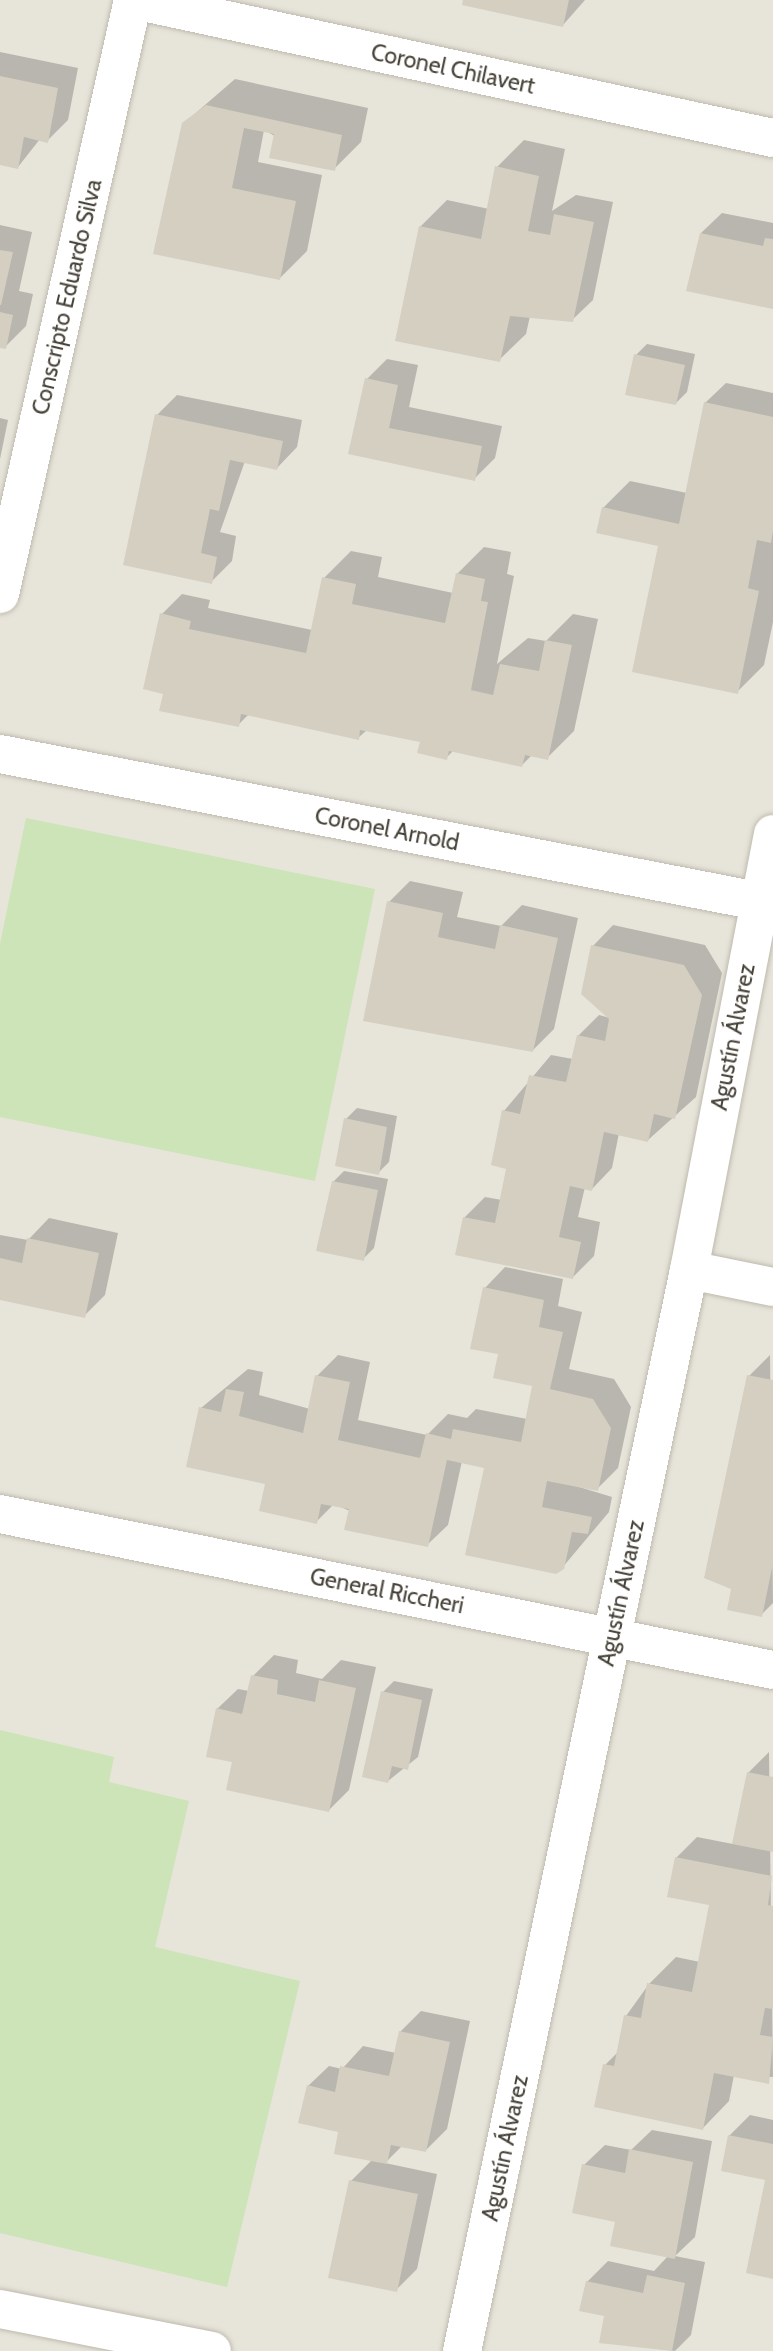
<!DOCTYPE html>
<meta charset="utf-8">
<style>
body{margin:0}
#map{position:relative;width:773px;height:2351px;overflow:hidden;background:#f4f2eb;font-family:Cabin,sans-serif}
div>[style]{position:absolute}
[style*='--x']{left:calc(var(--x)*1px);top:calc(var(--y)*1px);width:calc(var(--w)*1px);rotate:calc(var(--a)*1deg)}
.residential>*{inset:0;background:#e7e4da}
.green>*{inset:0;background:#cce4b8}
.shadow>*{inset:0;background:#0003}
.building>*{inset:0;background:#d4cfc1}
.roads{filter:drop-shadow(0 0 2px #bfbaae) drop-shadow(0 0 2px #bfbaae)}
.street>*{height:38px;margin:-19px;padding:0 19px;transform-origin:19px;border-radius:19px;background:#fff}
span{translate:-50% -50%;white-space:nowrap;text-align:center;line-height:1.15;-webkit-text-stroke:5px #fff;paint-order:stroke}
.street-label{font-size:23px;color:#474339}
</style>
<div id="map">
<div class="residential">
<div style="clip-path:polygon(0 0,773px 0,773px 2351px,0 2351px)"></div>
</div>
<div class="green">
<div style="clip-path:polygon(26px 818px,375px 889px,315px 1181px,0 1117px,0 944px)"></div>
<div style="clip-path:polygon(0 1730px,114px 1757px,109px 1782px,189px 1801px,155px 1947px,300px 1981px,227px 2287px,0 2233px)"></div>
</div>
<div class="shadow">
<div style="clip-path:polygon(465px 0,585px 0,563px 25px)"></div>
<div style="clip-path:polygon(0 52px,78px 68px,68px 120px,47px 141px,40px 139px,18px 167px,0 164px)"></div>
<div style="clip-path:polygon(235px 79px,368px 108px,361px 142px,334px 169px,264px 130px,258px 162px,322px 175px,307px 251px,280px 278px,183px 124px)"></div>
<div style="clip-path:polygon(524px 140px,565px 149px,552px 211px,576px 195px,613px 202px,593px 300px,572px 320px,530px 316px,526px 334px,499px 360px,420px 227px,447px 200px,489px 209px,497px 167px)"></div>
<div style="clip-path:polygon(722px 213px,773px 223px,773px 308px,701px 233px)"></div>
<div style="clip-path:polygon(0 225px,32px 232px,19px 291px,33px 294px,26px 326px,5px 347px,0 346px)"></div>
<div style="clip-path:polygon(647px 344px,695px 354px,687px 392px,676px 403px,636px 355px)"></div>
<div style="clip-path:polygon(387px 359px,418px 365px,409px 407px,502px 426px,495px 458px,474px 479px,350px 453px,367px 379px)"></div>
<div style="clip-path:polygon(726px 383px,773px 393px,773px 622px,764px 665px,737px 692px,660px 545px,603px 508px,630px 481px,687px 493px,705px 403px)"></div>
<div style="clip-path:polygon(177px 395px,302px 420px,297px 447px,277px 468px,245px 461px,220px 532px,236px 536px,232px 561px,211px 582px,125px 564px,157px 415px)"></div>
<div style="clip-path:polygon(0 418px,8px 420px,0 459px)"></div>
<div style="clip-path:polygon(484px 547px,511px 552px,507px 574px,514px 576px,497px 664px,528px 638px,546px 641px,573px 614px,598px 619px,574px 731px,547px 758px,532px 755px,522px 765px,454px 750px,446px 758px,422px 741px,367px 730px,358px 738px,249px 714px,238px 725px,165px 693px,162px 614px,182px 594px,210px 600px,208px 608px,312px 630px,324px 578px,351px 551px,382px 557px,378px 577px,453px 593px,457px 574px)"></div>
<div style="clip-path:polygon(410px 881px,463px 892px,457px 917px,501px 926px,522px 905px,578px 918px,554px 1029px,533px 1050px,389px 902px)"></div>
<div style="clip-path:polygon(613px 925px,705px 945px,722px 973px,696px 1097px,648px 1140px,619px 1133px,612px 1168px,592px 1189px,585px 1187px,578px 1217px,600px 1222px,594px 1256px,573px 1277px,464px 1218px,485px 1197px,502px 1200px,508px 1167px,504px 1111px,551px 1055px,573px 1059px,578px 1036px,599px 1015px,610px 1018px,593px 946px)"></div>
<div style="clip-path:polygon(357px 1108px,397px 1116px,389px 1162px,378px 1173px,346px 1119px)"></div>
<div style="clip-path:polygon(344px 1171px,388px 1179px,374px 1248px,363px 1259px,333px 1182px)"></div>
<div style="clip-path:polygon(49px 1218px,118px 1233px,105px 1295px,84px 1316px,0 1298px,0 1235px,28px 1240px)"></div>
<div style="clip-path:polygon(505px 1267px,563px 1279px,558px 1306px,582px 1312px,569px 1369px,614px 1379px,631px 1407px,618px 1468px,597px 1489px,563px 1482px,612px 1497px,609px 1512px,562px 1568px,486px 1466px,462px 1461px,448px 1525px,427px 1545px,334px 1504px,316px 1522px,267px 1483px,201px 1408px,248px 1369px,263px 1372px,259px 1395px,310px 1409px,317px 1376px,338px 1355px,370px 1362px,358px 1420px,427px 1435px,448px 1414px,467px 1418px,476px 1409px,527px 1419px,534px 1384px,500px 1353px,485px 1288px)"></div>
<div style="clip-path:polygon(770px 1355px,773px 1603px,761px 1615px,733px 1588px,749px 1376px)"></div>
<div style="clip-path:polygon(274px 1655px,298px 1660px,296px 1673px,322px 1679px,341px 1660px,376px 1667px,349px 1790px,329px 1810px,234px 1761px,217px 1709px,238px 1689px,249px 1691px,253px 1676px)"></div>
<div style="clip-path:polygon(394px 1681px,433px 1689px,418px 1757px,388px 1781px,383px 1692px)"></div>
<div style="clip-path:polygon(769px 1752px,773px 2077px,734px 2075px,729px 2101px,703px 2128px,605px 2065px,619px 2051px,626px 2016px,649px 1984px,676px 1957px,700px 1962px,711px 1904px,676px 1858px,697px 1837px,733px 1844px,748px 1773px)"></div>
<div style="clip-path:polygon(421px 2011px,470px 2021px,447px 2129px,426px 2150px,403px 2145px,385px 2163px,437px 2174px,417px 2269px,396px 2290px,351px 2181px,373px 2159px,340px 2131px,308px 2086px,329px 2066px,342px 2069px,363px 2046px,396px 2053px,400px 2032px)"></div>
<div style="clip-path:polygon(750px 2115px,773px 2120px,773px 2277px,767px 2179px,729px 2136px)"></div>
<div style="clip-path:polygon(652px 2130px,712px 2141px,695px 2237px,675px 2256px,705px 2262px,691px 2335px,675px 2351px,601px 2342px,606px 2314px,587px 2282px,608px 2261px,654px 2271px,668px 2256px,617px 2221px,584px 2165px,605px 2145px,631px 2150px)"></div>
</div>
<div class="building">
<div style="clip-path:polygon(463px 0,569px 0,563px 27px,462px 5px)"></div>
<div style="clip-path:polygon(0 76px,58px 88px,48px 143px,24px 137px,18px 169px,0 165px)"></div>
<div style="clip-path:polygon(206px 105px,342px 135px,335px 171px,269px 158px,274px 134px,244px 128px,232px 188px,296px 201px,280px 280px,153px 254px,182px 123px)"></div>
<div style="clip-path:polygon(495px 166px,539px 176px,528px 231px,550px 235px,554px 214px,594px 222px,573px 322px,510px 316px,500px 362px,395px 341px,419px 226px,481px 239px)"></div>
<div style="clip-path:polygon(700px 233px,763px 246px,765px 238px,773px 239px,773px 309px,686px 291px)"></div>
<div style="clip-path:polygon(0 250px,13px 252px,1px 305px,0 305px)"></div>
<div style="clip-path:polygon(0 312px,13px 315px,6px 349px,0 348px)"></div>
<div style="clip-path:polygon(634px 354px,685px 365px,676px 405px,625px 395px)"></div>
<div style="clip-path:polygon(365px 378px,398px 385px,389px 428px,482px 446px,475px 481px,348px 454px)"></div>
<div style="clip-path:polygon(704px 402px,773px 417px,773px 531px,771px 543px,757px 540px,748px 588px,759px 591px,738px 694px,632px 672px,658px 546px,596px 533px,602px 507px,679px 524px)"></div>
<div style="clip-path:polygon(155px 414px,283px 441px,277px 470px,230px 460px,219px 511px,210px 509px,201px 553px,217px 557px,212px 584px,123px 565px)"></div>
<div style="clip-path:polygon(456px 573px,485px 579px,481px 601px,488px 602px,471px 690px,493px 695px,500px 664px,539px 671px,545px 640px,572px 645px,548px 760px,525px 755px,522px 767px,449px 751px,447px 760px,417px 753px,420px 742px,360px 730px,359px 740px,241px 714px,239px 727px,159px 711px,163px 694px,143px 689px,160px 613px,191px 621px,189px 629px,306px 653px,322px 577px,356px 584px,352px 604px,445px 623px)"></div>
<div style="clip-path:polygon(387px 901px,443px 913px,438px 937px,495px 949px,500px 925px,558px 938px,533px 1052px,363px 1021px)"></div>
<div style="clip-path:polygon(591px 945px,684px 965px,702px 995px,675px 1119px,654px 1114px,648px 1142px,604px 1132px,592px 1191px,570px 1186px,559px 1237px,581px 1242px,573px 1279px,455px 1255px,463px 1217px,495px 1223px,506px 1169px,491px 1165px,502px 1110px,520px 1114px,529px 1075px,566px 1082px,577px 1035px,605px 1041px,609px 1019px,581px 994px)"></div>
<div style="clip-path:polygon(344px 1118px,387px 1127px,379px 1175px,335px 1166px)"></div>
<div style="clip-path:polygon(332px 1181px,378px 1190px,364px 1261px,316px 1251px)"></div>
<div style="clip-path:polygon(27px 1238px,99px 1253px,85px 1318px,0 1300px,0 1258px,22px 1263px)"></div>
<div style="clip-path:polygon(483px 1287px,544px 1300px,539px 1327px,563px 1332px,550px 1389px,593px 1399px,611px 1428px,598px 1491px,547px 1481px,542px 1507px,592px 1517px,588px 1534px,572px 1532px,564px 1569px,556px 1574px,465px 1555px,484px 1468px,447px 1460px,428px 1547px,344px 1530px,349px 1509px,321px 1504px,317px 1524px,259px 1511px,265px 1484px,186px 1467px,199px 1407px,221px 1412px,226px 1389px,244px 1392px,239px 1416px,303px 1433px,315px 1375px,350px 1382px,338px 1440px,420px 1458px,426px 1433px,451px 1439px,453px 1429px,521px 1442px,532px 1386px,493px 1378px,498px 1354px,470px 1349px)"></div>
<div style="clip-path:polygon(747px 1375px,773px 1380px,773px 1563px,762px 1617px,727px 1610px,731px 1589px,704px 1578px)"></div>
<div style="clip-path:polygon(251px 1675px,278px 1680px,277px 1694px,315px 1702px,319px 1680px,356px 1688px,329px 1812px,226px 1790px,232px 1762px,206px 1757px,216px 1708px,242px 1714px)"></div>
<div style="clip-path:polygon(381px 1691px,422px 1700px,408px 1770px,392px 1766px,388px 1783px,362px 1777px)"></div>
<div style="clip-path:polygon(747px 1772px,773px 1777px,773px 1852px,732px 1844px)"></div>
<div style="clip-path:polygon(675px 1857px,772px 1876px,768px 1905px,773px 1906px,773px 2009px,765px 2008px,760px 2035px,773px 2037px,769px 2084px,714px 2073px,703px 2130px,594px 2107px,603px 2064px,614px 2066px,624px 2015px,641px 2018px,647px 1983px,692px 1992px,709px 1905px,667px 1897px)"></div>
<div style="clip-path:polygon(399px 2031px,450px 2042px,426px 2152px,391px 2145px,387px 2164px,334px 2154px,338px 2132px,298px 2123px,307px 2085px,335px 2092px,340px 2066px,389px 2076px)"></div>
<div style="clip-path:polygon(728px 2135px,773px 2144px,773px 2279px,746px 2273px,765px 2180px,721px 2171px)"></div>
<div style="clip-path:polygon(629px 2149px,693px 2162px,675px 2259px,610px 2246px,615px 2222px,572px 2213px,582px 2164px,625px 2173px)"></div>
<div style="clip-path:polygon(349px 2180px,418px 2194px,397px 2292px,328px 2278px)"></div>
<div style="clip-path:polygon(647px 2275px,685px 2283px,672px 2351px,599px 2343px,604px 2316px,579px 2311px,586px 2281px,643px 2293px)"></div>
</div>
<div class="roads">
<div class="street">
<div style="--x:134;--y:0;--w:654;--a:12.19"></div>
<div style="--x:0;--y:594;--w:609;--a:-77.38"></div>
<div style="--x:0;--y:754;--w:787;--a:10.98"></div>
<div style="--x:689;--y:1270;--w:86;--a:11.4"></div>
<div style="--x:0;--y:1514;--w:789;--a:11.41"></div>
<div style="--x:0;--y:2309;--w:216;--a:11.2"></div>
<div style="--x:462;--y:2351;--w:1105;--a:-78.14"></div>
<div style="--x:689;--y:1270;--w:444;--a:-79.1"></div>
</div>
</div>
<div class="street-label">
<span style="left:453px;top:69px;rotate:12deg">Coronel Chilavert</span>
<span style="left:67px;top:297px;rotate:-77deg">Conscripto Eduardo Silva</span>
<span style="left:387px;top:829px;rotate:11deg">Coronel Arnold</span>
<span style="left:733px;top:1037px;rotate:-79deg">Agustín Álvarez</span>
<span style="left:387px;top:1591px;rotate:11deg">General Riccheri</span>
<span style="left:621px;top:1593px;rotate:-78deg">Agustín Álvarez</span>
<span style="left:505px;top:2148px;rotate:-78deg">Agustín Álvarez</span>
</div>
</div>
